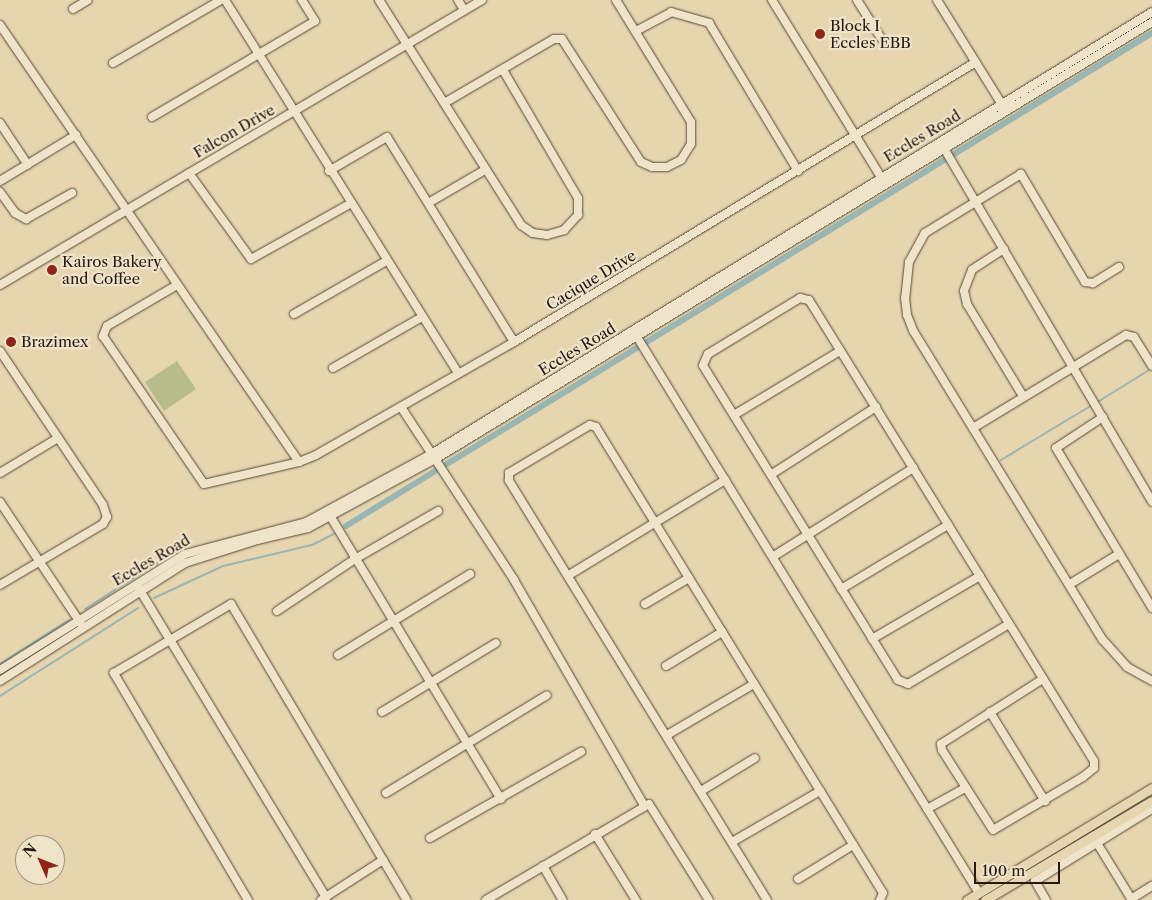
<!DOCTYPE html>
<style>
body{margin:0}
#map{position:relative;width:1152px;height:900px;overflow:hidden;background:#e6d5ae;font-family:"Libre Caslon Text",serif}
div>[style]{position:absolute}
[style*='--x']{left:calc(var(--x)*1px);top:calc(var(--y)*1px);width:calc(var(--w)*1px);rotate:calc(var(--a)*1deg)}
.green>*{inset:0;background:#b6bd8a}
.stream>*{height:2px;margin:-1px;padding:0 1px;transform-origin:1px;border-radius:1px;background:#99b6b3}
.canal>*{height:6px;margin:-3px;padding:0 3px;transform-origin:3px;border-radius:3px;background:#99b6b3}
.roads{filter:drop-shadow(0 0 1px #574738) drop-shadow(0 0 1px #574738)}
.minor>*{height:8px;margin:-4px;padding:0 4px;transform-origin:4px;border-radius:4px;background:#efe4ca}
.major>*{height:9px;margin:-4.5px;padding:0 4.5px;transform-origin:4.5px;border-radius:4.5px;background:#e6d5ae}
.dots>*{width:14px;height:14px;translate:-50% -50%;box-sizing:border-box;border:2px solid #efe4ca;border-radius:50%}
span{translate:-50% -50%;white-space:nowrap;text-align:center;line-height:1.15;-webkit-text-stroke:4.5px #efe4ca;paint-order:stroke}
.poi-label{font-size:15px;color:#271811}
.left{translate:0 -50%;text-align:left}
.street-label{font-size:15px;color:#271811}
.north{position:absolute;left:15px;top:835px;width:50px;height:50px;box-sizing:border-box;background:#efe4ca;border:1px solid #9f9280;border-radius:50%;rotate:314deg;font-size:14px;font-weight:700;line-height:20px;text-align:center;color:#271811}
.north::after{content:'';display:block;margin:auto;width:18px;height:22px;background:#8f2418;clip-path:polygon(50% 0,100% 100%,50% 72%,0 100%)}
.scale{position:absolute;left:974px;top:862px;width:86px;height:22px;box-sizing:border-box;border:2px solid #271811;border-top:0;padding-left:6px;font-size:15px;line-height:18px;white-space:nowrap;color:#271811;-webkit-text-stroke:4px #efe4ca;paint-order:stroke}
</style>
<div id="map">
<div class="green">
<div style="clip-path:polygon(177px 361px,196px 389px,164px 411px,145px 382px)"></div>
</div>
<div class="stream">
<div style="--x:1096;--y:403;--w:62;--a:-31.9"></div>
<div style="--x:1001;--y:460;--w:106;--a:-31.1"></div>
<div style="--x:154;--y:598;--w:76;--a:-24.9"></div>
<div style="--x:223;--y:566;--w:91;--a:-13.3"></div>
<div style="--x:312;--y:545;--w:25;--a:-27"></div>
<div style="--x:85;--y:609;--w:117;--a:-32.5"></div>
<div style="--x:0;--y:664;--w:82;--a:-32.5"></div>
<div style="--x:0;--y:696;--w:164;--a:-32.5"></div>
<div style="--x:995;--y:888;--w:182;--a:-30.6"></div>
</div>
<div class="canal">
<div style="--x:447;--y:464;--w:826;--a:-31.44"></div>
<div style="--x:346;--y:526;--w:110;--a:-31.7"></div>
</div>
<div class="roads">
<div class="minor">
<div style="--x:225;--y:0;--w:440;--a:58"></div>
<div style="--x:379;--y:0;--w:266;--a:57.7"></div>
<div style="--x:521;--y:225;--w:14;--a:34"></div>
<div style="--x:533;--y:233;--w:14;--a:8"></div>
<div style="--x:547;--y:235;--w:18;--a:-16"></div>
<div style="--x:564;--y:230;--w:21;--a:-47"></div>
<div style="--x:578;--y:215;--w:17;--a:-90"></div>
<div style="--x:578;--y:198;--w:148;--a:-120.4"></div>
<div style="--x:458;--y:0;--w:12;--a:59"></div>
<div style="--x:772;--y:0;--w:210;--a:58.4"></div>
<div style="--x:857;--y:0;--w:45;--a:57.7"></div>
<div style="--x:937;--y:0;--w:125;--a:58.1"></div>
<div style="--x:73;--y:9;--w:17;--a:-31"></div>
<div style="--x:0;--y:25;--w:529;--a:55.62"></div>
<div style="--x:636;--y:31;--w:40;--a:-28"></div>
<div style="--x:671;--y:12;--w:40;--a:16"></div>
<div style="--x:709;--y:23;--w:173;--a:59"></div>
<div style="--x:113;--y:63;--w:125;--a:-30.3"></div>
<div style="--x:446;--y:102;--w:125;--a:-30.3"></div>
<div style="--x:554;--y:39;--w:8;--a:0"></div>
<div style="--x:562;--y:39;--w:146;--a:57.3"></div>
<div style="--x:641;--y:162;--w:12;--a:24"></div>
<div style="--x:652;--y:167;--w:15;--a:0"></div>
<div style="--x:667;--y:167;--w:16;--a:-27"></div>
<div style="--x:681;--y:160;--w:19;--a:-58"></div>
<div style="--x:691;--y:144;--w:22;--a:-90"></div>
<div style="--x:691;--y:122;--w:143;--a:-121.6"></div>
<div style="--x:152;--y:117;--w:189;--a:-30.5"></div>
<div style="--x:315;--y:21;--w:25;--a:-122"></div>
<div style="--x:0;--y:123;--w:50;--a:56.3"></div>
<div style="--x:942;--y:145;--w:414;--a:59.5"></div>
<div style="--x:329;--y:171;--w:67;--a:-30.4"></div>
<div style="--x:387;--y:137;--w:241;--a:58.2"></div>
<div style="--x:189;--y:173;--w:106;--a:54.2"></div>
<div style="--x:251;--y:259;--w:113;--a:-29.1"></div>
<div style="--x:0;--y:181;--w:89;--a:-31.2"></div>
<div style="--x:0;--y:192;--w:26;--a:54"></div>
<div style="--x:15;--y:213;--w:13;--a:29"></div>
<div style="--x:26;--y:219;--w:53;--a:-29.5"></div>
<div style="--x:430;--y:202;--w:64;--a:-30.2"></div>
<div style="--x:1004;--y:249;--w:38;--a:147"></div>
<div style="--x:972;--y:270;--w:22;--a:111"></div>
<div style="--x:964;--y:291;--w:13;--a:77"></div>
<div style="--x:967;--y:304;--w:108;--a:58.7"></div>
<div style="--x:1119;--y:267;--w:31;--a:148"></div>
<div style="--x:1093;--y:283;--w:8;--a:-173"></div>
<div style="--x:1085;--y:282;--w:126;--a:-120.7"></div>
<div style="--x:1021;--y:174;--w:113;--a:148.4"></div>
<div style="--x:925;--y:233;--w:33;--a:119"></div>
<div style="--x:909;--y:262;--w:36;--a:96"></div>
<div style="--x:905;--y:298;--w:17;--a:83"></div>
<div style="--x:907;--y:315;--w:18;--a:68"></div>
<div style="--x:914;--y:332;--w:361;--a:58.5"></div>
<div style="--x:1103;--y:640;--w:36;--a:48"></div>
<div style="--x:1127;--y:667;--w:29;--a:29"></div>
<div style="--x:0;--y:285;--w:560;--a:-30.6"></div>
<div style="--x:177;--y:285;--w:81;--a:149.6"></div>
<div style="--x:107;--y:326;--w:11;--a:112"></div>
<div style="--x:103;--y:336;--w:179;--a:55.7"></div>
<div style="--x:204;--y:484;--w:98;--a:-13"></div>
<div style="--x:299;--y:462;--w:18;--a:-22"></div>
<div style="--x:316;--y:455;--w:228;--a:-29.7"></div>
<div style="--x:514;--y:342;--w:540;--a:-31.22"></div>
<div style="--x:294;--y:314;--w:106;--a:-29.9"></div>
<div style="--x:634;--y:332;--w:659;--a:58.41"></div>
<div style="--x:0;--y:351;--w:185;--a:56.2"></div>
<div style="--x:103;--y:505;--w:13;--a:72"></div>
<div style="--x:107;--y:517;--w:8;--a:120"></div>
<div style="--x:103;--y:524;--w:120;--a:149.4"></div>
<div style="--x:333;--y:368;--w:103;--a:-29.8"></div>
<div style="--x:401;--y:407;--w:207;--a:56.8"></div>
<div style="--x:514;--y:580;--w:260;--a:60"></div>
<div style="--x:734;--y:415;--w:124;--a:-31.1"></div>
<div style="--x:1103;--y:417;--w:56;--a:146.6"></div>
<div style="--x:1056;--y:448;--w:187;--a:59"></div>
<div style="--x:973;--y:428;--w:179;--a:-31.3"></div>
<div style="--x:1126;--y:335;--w:8;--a:14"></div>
<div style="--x:1134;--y:337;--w:34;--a:58"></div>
<div style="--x:0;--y:473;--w:68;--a:-31.1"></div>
<div style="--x:772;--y:474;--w:124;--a:-32.8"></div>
<div style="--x:0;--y:502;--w:146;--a:56.4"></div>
<div style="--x:329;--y:514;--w:333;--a:58.9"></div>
<div style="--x:774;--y:556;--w:165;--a:-32.3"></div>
<div style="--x:569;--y:575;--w:183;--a:-31.3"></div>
<div style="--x:1070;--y:584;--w:57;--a:-31.5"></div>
<div style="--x:138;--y:587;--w:363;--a:58.8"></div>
<div style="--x:841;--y:589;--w:125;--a:-30.9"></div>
<div style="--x:645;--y:604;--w:51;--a:-30.6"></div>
<div style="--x:277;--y:611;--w:94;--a:-33.7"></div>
<div style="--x:355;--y:559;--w:96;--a:-30"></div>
<div style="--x:1009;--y:624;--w:117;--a:149.3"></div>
<div style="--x:908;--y:684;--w:11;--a:-158"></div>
<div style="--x:898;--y:680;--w:370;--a:-121.8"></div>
<div style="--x:703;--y:365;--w:12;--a:-66"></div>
<div style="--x:708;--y:354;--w:108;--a:-31.3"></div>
<div style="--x:800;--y:298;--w:9;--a:13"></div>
<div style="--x:809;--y:300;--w:198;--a:58.2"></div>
<div style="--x:913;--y:468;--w:344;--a:58.3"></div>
<div style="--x:1094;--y:761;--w:7;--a:90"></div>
<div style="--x:1094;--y:768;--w:14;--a:141"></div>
<div style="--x:1083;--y:777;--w:104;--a:149.5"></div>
<div style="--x:993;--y:830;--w:95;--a:-122.5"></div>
<div style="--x:942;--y:750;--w:6;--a:-99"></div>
<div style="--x:941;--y:744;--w:121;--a:-32.5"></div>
<div style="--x:872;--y:639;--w:125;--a:-30.3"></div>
<div style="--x:338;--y:655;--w:155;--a:-31.5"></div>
<div style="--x:666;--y:666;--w:66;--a:-31.3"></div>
<div style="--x:0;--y:670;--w:218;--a:-32.1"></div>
<div style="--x:185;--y:554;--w:125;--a:-14.8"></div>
<div style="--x:306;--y:522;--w:145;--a:-28.5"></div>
<div style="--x:433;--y:453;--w:843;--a:-31.52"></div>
<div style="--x:0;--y:681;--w:219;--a:-32.5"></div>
<div style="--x:185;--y:563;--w:76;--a:-17.7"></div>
<div style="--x:257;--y:540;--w:52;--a:-13.2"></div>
<div style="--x:308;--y:528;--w:147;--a:-28.5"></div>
<div style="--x:437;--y:458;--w:837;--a:-31.37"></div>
<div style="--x:382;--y:712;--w:133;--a:-31.2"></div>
<div style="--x:990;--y:712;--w:105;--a:58.3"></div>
<div style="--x:667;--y:735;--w:101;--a:-30.4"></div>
<div style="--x:701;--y:791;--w:63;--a:-31.4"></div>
<div style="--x:386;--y:793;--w:188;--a:-31.3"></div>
<div style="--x:927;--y:809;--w:43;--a:-28.9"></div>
<div style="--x:595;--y:834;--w:78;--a:58.2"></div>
<div style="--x:430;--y:838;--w:174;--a:-29.7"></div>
<div style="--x:732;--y:842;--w:102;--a:-30.1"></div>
<div style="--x:1097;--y:843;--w:67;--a:58.4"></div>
<div style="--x:543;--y:866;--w:39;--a:60"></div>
<div style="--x:798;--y:879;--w:65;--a:-31.7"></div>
<div style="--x:1131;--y:899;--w:25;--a:-32"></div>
<div style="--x:248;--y:900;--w:264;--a:-120.6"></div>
<div style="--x:114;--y:673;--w:136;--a:-30.5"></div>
<div style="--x:231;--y:604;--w:344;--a:59.3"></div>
<div style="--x:321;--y:900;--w:74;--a:-32.8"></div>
<div style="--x:486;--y:900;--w:189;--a:-30.5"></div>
<div style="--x:649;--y:804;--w:113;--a:58"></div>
<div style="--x:767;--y:900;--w:493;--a:-121.6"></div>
<div style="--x:509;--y:480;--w:7;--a:-90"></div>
<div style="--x:509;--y:473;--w:94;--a:-30.7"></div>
<div style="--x:590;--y:425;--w:6;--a:18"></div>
<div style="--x:596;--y:427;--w:547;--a:58.37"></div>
<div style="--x:883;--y:893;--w:8;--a:113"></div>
<div style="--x:1046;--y:900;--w:22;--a:-120"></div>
<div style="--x:1035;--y:881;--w:137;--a:-31.6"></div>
</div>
<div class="major">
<div style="--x:967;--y:900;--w:216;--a:-31.2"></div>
<div style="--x:985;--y:900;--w:194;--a:-30.7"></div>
</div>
</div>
<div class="dots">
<div style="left:820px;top:34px;background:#8f2418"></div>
<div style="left:52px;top:270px;background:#8f2418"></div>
<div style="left:11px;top:342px;background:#8f2418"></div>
</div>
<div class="poi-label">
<span class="left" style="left:830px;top:34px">Block I<br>Eccles EBB</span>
<span class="left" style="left:62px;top:270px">Kairos Bakery<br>and Coffee</span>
<span class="left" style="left:21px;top:342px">Brazimex</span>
</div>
<div class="street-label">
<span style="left:234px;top:131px;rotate:-30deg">Falcon Drive</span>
<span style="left:922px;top:136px;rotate:-31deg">Eccles Road</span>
<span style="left:591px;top:280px;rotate:-31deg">Cacique Drive</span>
<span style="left:577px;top:349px;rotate:-31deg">Eccles Road</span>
<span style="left:151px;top:560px;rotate:-30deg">Eccles Road</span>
</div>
<div class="north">N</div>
<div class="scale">100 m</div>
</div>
